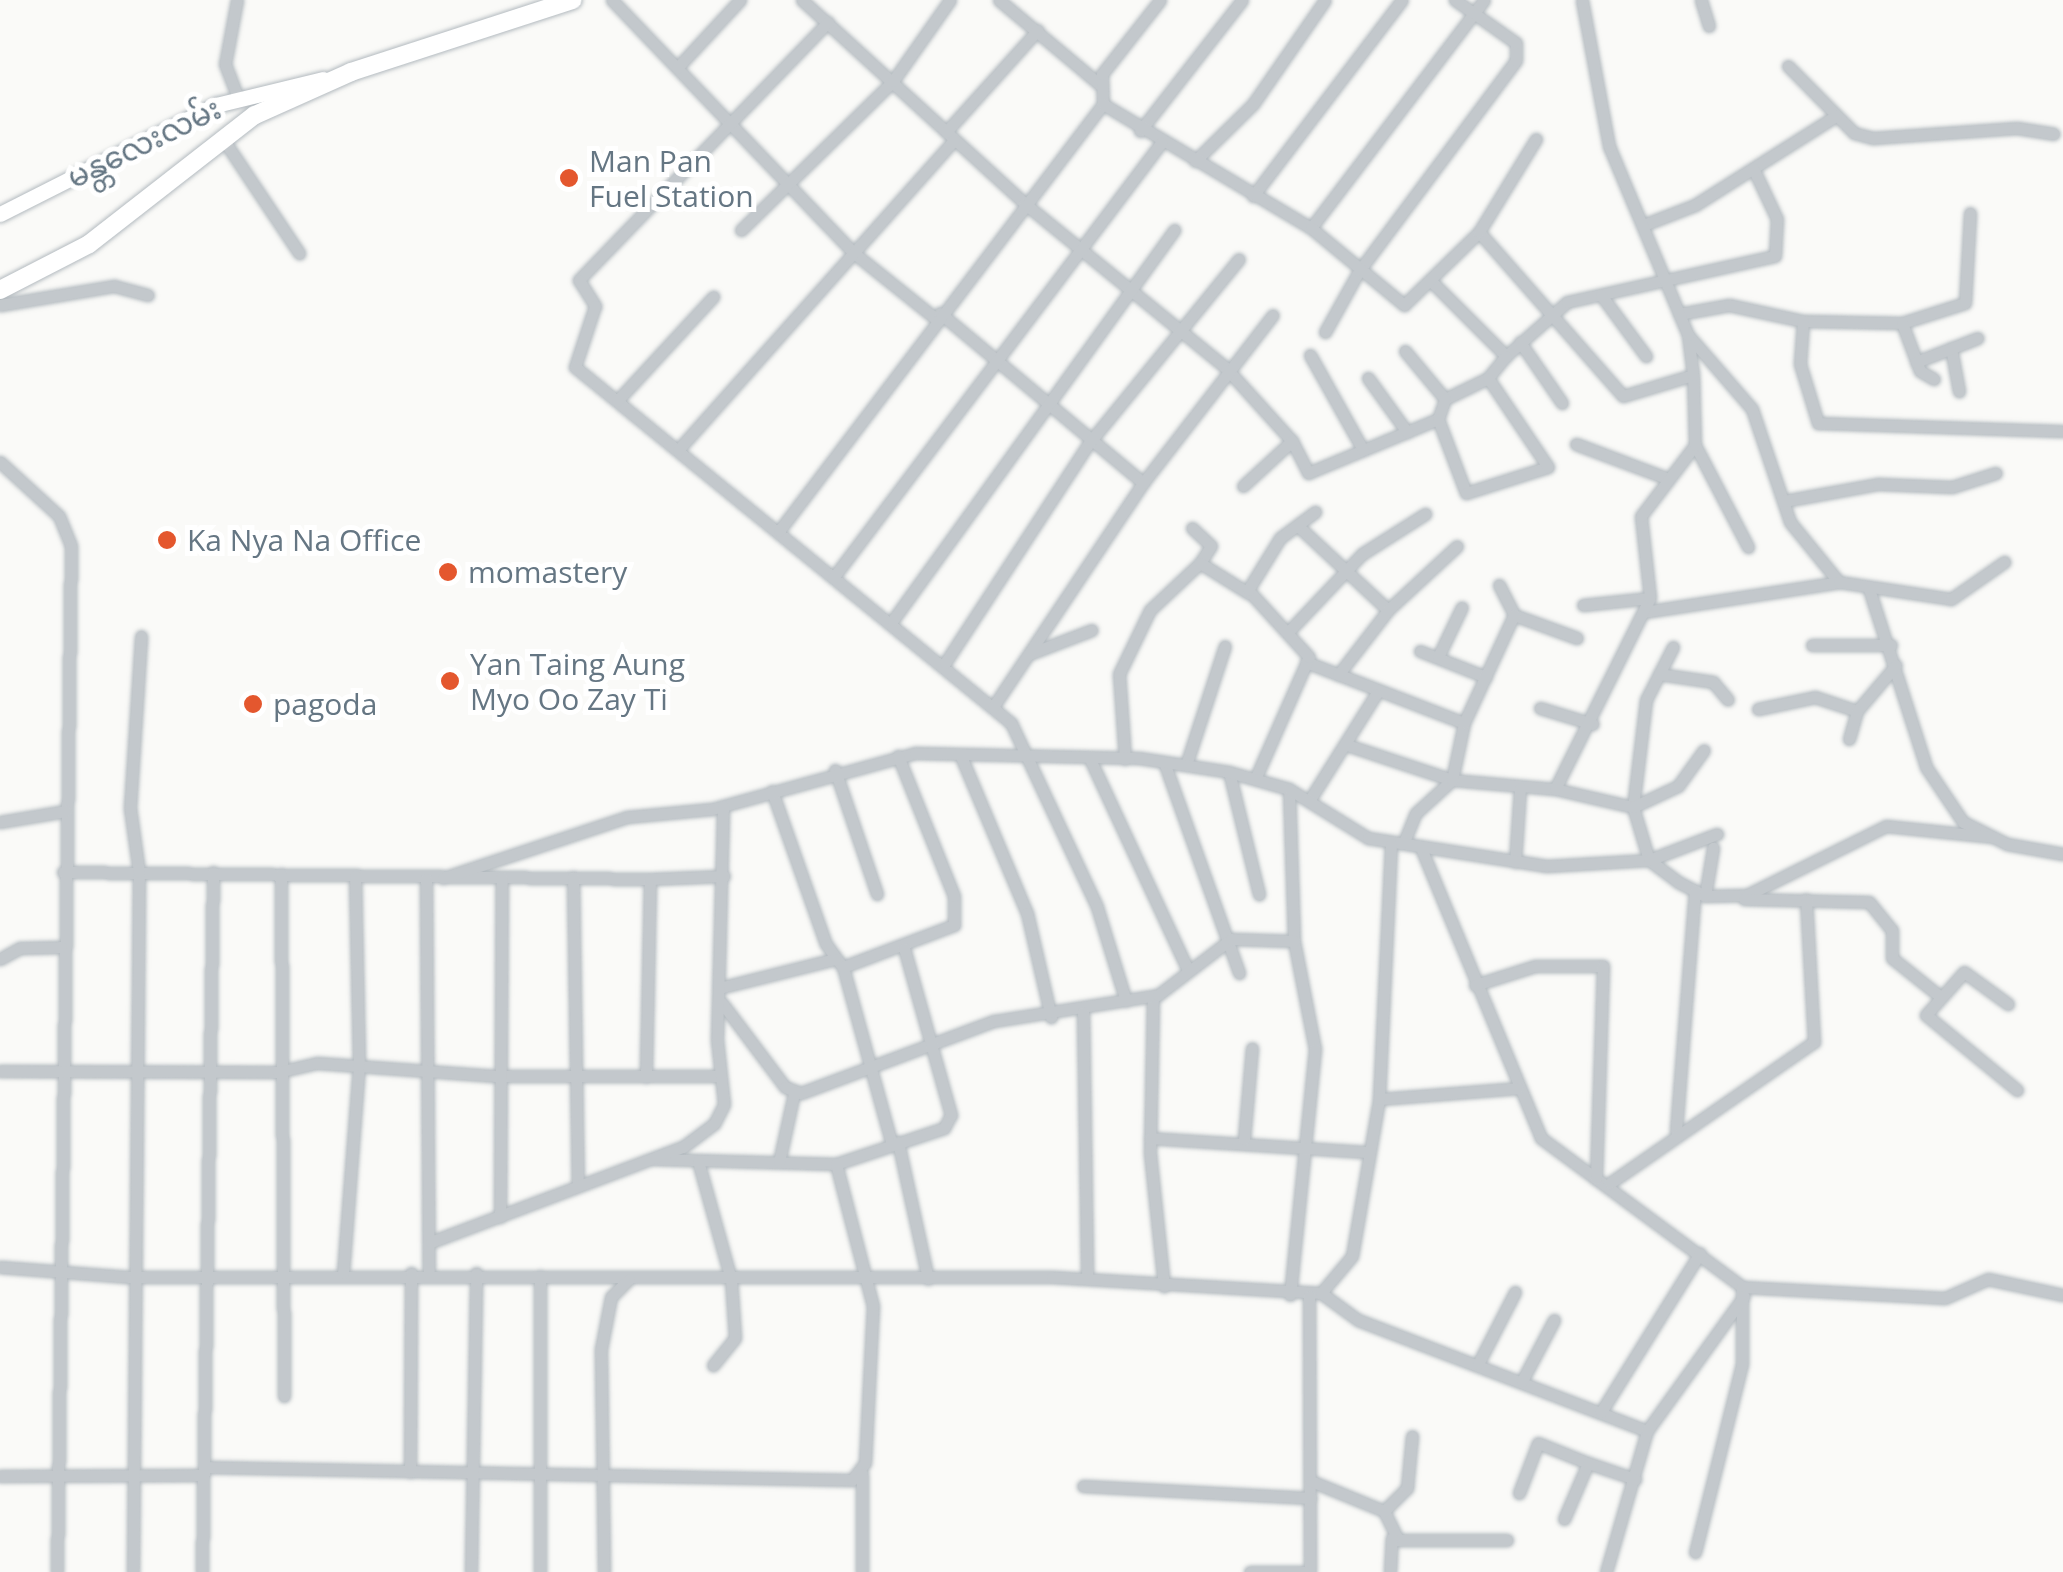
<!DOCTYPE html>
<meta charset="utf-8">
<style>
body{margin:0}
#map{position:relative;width:2063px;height:1572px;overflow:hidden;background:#fafaf8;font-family:"Open Sans","Noto Sans Myanmar",sans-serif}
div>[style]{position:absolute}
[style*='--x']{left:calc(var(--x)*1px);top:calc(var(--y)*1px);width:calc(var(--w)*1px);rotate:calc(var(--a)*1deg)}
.roads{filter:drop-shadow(0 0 2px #b3babf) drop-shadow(0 0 2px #b3babf)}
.street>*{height:11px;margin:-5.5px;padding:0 5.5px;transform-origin:5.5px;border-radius:5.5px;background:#c3c8cc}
.secondary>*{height:15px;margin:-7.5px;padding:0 7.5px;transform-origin:7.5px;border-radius:7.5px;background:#fff}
.primary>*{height:18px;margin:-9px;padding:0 9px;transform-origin:9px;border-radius:9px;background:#fff}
.dots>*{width:28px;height:28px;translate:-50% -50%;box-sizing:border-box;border:5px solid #fff;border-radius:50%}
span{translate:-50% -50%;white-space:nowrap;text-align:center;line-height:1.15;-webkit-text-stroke:10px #fff;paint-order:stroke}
.street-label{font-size:30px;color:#657683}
.poi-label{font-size:30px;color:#657683}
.left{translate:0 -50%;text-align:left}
</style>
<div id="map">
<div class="roads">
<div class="street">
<div style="--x:237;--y:0;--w:65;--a:100.6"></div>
<div style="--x:225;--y:64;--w:36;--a:69"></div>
<div style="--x:612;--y:0;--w:352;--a:46.3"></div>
<div style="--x:855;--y:254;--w:102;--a:38.7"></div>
<div style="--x:802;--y:0;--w:301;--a:42.4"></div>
<div style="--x:1024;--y:203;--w:261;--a:39.2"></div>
<div style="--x:1226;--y:368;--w:98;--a:47.9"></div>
<div style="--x:1292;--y:441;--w:36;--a:63"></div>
<div style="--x:1308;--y:473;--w:141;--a:-22.6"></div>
<div style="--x:999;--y:0;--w:131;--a:40"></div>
<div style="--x:1701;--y:0;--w:27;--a:73"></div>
<div style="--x:828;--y:22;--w:359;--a:134"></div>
<div style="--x:579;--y:280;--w:31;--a:58"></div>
<div style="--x:595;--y:306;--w:64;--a:108.2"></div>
<div style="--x:575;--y:367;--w:563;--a:39.23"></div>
<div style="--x:1011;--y:723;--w:203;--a:64.9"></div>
<div style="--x:1097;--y:907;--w:98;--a:72.9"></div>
<div style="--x:1788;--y:66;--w:94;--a:45.4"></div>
<div style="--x:1854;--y:133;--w:20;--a:15"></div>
<div style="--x:1873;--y:138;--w:144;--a:-4"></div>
<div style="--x:2017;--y:128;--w:37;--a:9"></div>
<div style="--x:677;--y:68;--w:93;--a:-47.2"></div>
<div style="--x:1103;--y:104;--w:30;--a:-92"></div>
<div style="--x:1102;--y:74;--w:94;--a:-51.9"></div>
<div style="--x:1140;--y:131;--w:166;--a:-52.1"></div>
<div style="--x:946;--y:132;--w:137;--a:-48"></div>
<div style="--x:221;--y:136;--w:141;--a:56.3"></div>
<div style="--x:1195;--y:161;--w:81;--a:-44.5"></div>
<div style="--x:1253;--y:104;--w:126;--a:-55.3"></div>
<div style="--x:1253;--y:196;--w:246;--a:-52.8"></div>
<div style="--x:1646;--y:224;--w:53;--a:-21.2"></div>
<div style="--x:1695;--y:205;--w:167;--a:-32.3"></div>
<div style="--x:1311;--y:228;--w:286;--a:-52.8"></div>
<div style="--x:741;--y:230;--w:213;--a:-44.4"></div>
<div style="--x:893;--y:81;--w:99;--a:-54.9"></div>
<div style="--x:1479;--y:232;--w:218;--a:48.7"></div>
<div style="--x:1623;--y:396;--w:73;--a:-16.7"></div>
<div style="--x:1432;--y:282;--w:105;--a:45"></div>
<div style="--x:1506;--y:356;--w:81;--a:-41.5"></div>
<div style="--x:1567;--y:302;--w:213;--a:-12.5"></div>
<div style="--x:1775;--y:256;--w:37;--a:-87"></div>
<div style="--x:1777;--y:219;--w:56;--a:-115.2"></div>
<div style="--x:1601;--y:295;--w:76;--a:53.6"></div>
<div style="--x:0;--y:305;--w:116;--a:-9.5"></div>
<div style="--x:114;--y:286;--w:35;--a:15"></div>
<div style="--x:940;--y:313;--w:265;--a:39.9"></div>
<div style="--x:1679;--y:314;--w:51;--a:-10.2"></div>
<div style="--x:1729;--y:305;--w:76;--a:12.2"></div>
<div style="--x:1803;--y:321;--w:99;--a:1.2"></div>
<div style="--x:1902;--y:323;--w:66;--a:-17.6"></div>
<div style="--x:1965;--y:303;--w:90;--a:-86.8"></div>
<div style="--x:1803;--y:321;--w:43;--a:94"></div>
<div style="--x:1800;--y:364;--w:62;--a:73"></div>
<div style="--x:1818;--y:423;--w:245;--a:1.9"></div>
<div style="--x:1902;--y:323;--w:51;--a:69.4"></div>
<div style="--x:1920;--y:371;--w:16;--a:30"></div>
<div style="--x:1325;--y:332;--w:70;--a:-60.9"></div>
<div style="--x:1359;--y:271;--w:263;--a:-53.3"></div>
<div style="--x:1516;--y:60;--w:17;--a:-90"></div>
<div style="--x:1516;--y:43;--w:75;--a:-144.8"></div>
<div style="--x:1688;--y:335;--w:98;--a:49.1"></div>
<div style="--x:1752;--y:409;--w:119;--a:71.4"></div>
<div style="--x:1790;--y:522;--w:77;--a:50.8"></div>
<div style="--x:1520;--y:342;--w:74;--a:55.5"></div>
<div style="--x:1951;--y:348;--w:44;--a:79.5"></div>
<div style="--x:1405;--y:351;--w:62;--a:50.2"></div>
<div style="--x:1445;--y:399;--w:48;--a:-26"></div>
<div style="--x:1488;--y:378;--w:28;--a:-51"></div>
<div style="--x:1310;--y:355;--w:109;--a:60.8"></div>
<div style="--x:1916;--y:362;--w:66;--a:-21.2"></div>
<div style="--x:1368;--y:378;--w:67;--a:54.2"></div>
<div style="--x:1445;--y:399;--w:21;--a:109"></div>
<div style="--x:1438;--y:419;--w:79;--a:69.3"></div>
<div style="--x:1466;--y:493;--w:86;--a:-17.6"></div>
<div style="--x:1548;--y:467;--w:107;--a:-124"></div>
<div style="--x:617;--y:401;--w:142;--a:-47.3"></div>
<div style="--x:1576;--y:444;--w:94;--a:20.6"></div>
<div style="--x:1695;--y:445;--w:115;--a:62.5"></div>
<div style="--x:678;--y:450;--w:415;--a:-48.3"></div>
<div style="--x:0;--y:462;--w:80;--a:42.5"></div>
<div style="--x:59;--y:516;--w:32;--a:68"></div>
<div style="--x:71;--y:546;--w:1026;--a:90.78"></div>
<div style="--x:1243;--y:486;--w:67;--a:-42.6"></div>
<div style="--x:1784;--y:501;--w:96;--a:-10.3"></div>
<div style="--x:1878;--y:484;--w:74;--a:2.3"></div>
<div style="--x:1952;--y:487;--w:46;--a:-17.7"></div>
<div style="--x:1298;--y:526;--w:123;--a:43"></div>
<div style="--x:1192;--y:528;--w:26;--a:43"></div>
<div style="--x:1211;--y:546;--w:20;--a:123"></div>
<div style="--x:779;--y:531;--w:536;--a:-52.81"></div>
<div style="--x:1103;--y:104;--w:242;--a:30.8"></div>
<div style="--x:1311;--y:228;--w:121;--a:39.6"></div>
<div style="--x:1404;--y:305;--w:105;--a:-44.2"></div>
<div style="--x:1479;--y:232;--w:109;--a:-58.5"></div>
<div style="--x:833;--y:578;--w:545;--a:-52.98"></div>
<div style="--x:1499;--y:585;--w:34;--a:63"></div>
<div style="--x:1514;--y:615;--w:67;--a:20.1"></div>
<div style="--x:1869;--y:589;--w:187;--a:72.2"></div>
<div style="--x:1926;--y:767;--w:66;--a:56.1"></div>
<div style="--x:1963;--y:822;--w:49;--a:26.6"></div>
<div style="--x:2007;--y:844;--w:57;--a:10.1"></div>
<div style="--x:1583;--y:605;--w:67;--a:-6"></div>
<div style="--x:1644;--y:612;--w:197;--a:-8.7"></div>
<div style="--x:1839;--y:582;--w:113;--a:8.6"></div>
<div style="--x:1951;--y:599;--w:65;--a:-34.9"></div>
<div style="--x:893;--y:620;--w:481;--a:-54.2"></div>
<div style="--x:1291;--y:629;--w:103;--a:-46.6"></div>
<div style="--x:1362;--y:554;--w:75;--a:-32.4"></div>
<div style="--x:1812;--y:645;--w:79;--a:0"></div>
<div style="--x:1673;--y:647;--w:59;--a:117"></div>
<div style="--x:1646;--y:700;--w:108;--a:96.9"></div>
<div style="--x:1633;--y:807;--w:55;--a:73.2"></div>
<div style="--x:1649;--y:860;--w:36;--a:37"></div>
<div style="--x:1678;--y:882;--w:30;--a:27"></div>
<div style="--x:1705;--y:896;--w:42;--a:-1.4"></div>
<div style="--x:1747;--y:895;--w:155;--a:-26.4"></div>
<div style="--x:1886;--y:826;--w:108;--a:5.9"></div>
<div style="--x:1420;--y:651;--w:71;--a:21.5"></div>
<div style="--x:1029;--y:654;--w:67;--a:-20.9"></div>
<div style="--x:1438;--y:657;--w:55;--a:-64.4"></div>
<div style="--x:1306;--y:662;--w:169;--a:21.1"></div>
<div style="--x:945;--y:663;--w:263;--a:-56.8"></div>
<div style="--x:1089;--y:443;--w:237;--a:-50.8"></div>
<div style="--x:1659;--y:674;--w:55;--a:8.4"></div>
<div style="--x:1713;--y:682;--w:23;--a:50"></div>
<div style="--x:1338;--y:675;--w:82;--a:-52.4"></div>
<div style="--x:1388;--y:610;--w:94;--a:-42.8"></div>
<div style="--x:993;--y:707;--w:270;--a:-56.2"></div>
<div style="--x:1143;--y:483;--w:212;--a:-52.3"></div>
<div style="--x:1540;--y:708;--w:55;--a:16.8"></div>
<div style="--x:1758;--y:709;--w:58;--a:-11.9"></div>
<div style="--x:1815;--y:697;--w:44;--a:18.4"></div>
<div style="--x:1857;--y:711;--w:60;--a:-49.7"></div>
<div style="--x:1849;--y:739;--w:29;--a:-74"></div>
<div style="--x:1347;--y:745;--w:111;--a:18.4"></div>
<div style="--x:1452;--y:780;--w:103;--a:5"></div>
<div style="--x:1555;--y:789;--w:213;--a:-63.6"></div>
<div style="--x:1650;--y:598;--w:82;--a:-96.3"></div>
<div style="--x:1641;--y:516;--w:89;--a:-52.7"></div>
<div style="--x:1695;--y:445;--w:70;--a:-91.6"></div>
<div style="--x:1693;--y:375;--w:40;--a:-97.1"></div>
<div style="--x:1688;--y:335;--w:205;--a:-112.7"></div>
<div style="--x:1609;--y:146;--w:148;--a:-100.5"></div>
<div style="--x:960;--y:754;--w:173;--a:67.2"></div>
<div style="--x:1027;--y:913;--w:107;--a:77"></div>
<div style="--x:1090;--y:759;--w:230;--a:65.1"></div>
<div style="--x:1125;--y:759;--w:85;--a:-94"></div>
<div style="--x:1119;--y:674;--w:71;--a:-64.2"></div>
<div style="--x:1150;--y:610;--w:69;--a:-43.2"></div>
<div style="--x:1200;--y:563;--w:57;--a:32"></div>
<div style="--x:1164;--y:762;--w:224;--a:70.4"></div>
<div style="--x:1186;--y:765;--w:125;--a:-71.9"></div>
<div style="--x:835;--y:770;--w:131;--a:71.3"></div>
<div style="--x:1229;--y:772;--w:126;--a:76.2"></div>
<div style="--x:1256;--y:777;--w:131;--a:-66.2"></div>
<div style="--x:1309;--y:657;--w:91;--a:-132.3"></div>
<div style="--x:1248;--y:590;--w:61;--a:-58.4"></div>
<div style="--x:1280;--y:538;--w:44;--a:-36.6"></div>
<div style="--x:1289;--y:789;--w:152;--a:88.1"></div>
<div style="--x:1294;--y:941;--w:110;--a:79"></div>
<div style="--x:1315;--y:1049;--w:247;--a:95.8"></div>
<div style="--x:1555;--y:789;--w:80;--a:13"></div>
<div style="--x:1633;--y:807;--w:50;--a:-25"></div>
<div style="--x:1678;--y:786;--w:44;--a:-54.2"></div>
<div style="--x:772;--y:791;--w:162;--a:70.6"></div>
<div style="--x:826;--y:944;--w:29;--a:54"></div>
<div style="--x:843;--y:967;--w:185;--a:74.6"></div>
<div style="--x:1309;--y:801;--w:126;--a:-57.9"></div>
<div style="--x:0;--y:822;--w:67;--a:-9.5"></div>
<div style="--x:1404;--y:842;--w:31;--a:-68"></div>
<div style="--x:1416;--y:813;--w:49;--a:-42.5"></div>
<div style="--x:1452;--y:780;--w:58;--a:-78.1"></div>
<div style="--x:1464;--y:723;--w:119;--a:-65.2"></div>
<div style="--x:1421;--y:848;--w:314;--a:67.5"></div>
<div style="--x:1541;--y:1138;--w:250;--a:36.5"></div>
<div style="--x:1742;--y:1287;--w:77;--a:90"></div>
<div style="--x:1742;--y:1364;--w:194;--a:104"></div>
<div style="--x:1515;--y:862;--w:74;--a:-86.1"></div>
<div style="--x:63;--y:872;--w:587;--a:0.68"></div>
<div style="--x:650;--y:879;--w:198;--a:91.2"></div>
<div style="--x:281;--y:874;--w:522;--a:89.67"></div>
<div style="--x:573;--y:877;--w:309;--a:89.1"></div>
<div style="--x:443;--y:878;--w:194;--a:-18.3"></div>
<div style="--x:627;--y:817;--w:85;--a:-5.4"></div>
<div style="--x:712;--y:809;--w:211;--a:-15.4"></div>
<div style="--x:915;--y:753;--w:224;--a:1.3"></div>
<div style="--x:1139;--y:758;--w:91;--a:8.8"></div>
<div style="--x:1229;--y:772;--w:62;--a:15.8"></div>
<div style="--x:1289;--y:789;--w:93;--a:31.8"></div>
<div style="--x:1368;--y:838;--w:181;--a:8.9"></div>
<div style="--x:1547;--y:866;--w:102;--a:-3.4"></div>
<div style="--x:1649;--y:860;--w:73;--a:-20.9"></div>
<div style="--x:426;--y:879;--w:394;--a:89.6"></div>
<div style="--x:650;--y:879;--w:74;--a:-2.3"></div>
<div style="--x:1705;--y:896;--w:49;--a:-80.5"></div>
<div style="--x:1744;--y:899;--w:125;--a:1.4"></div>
<div style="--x:1869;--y:902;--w:36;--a:51"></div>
<div style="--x:1892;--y:930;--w:28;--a:90"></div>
<div style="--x:1892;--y:958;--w:58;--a:38.7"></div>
<div style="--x:0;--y:959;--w:23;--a:-29"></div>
<div style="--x:20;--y:948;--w:41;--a:-1.4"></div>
<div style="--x:843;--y:967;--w:119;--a:-20.7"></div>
<div style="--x:954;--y:925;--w:29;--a:-90"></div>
<div style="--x:954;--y:896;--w:151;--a:-111.8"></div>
<div style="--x:1475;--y:985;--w:63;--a:-17.6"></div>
<div style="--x:1535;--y:966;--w:68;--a:0"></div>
<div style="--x:1603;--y:966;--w:213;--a:91.9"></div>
<div style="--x:723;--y:987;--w:115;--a:-14"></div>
<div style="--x:1153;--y:996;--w:157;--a:91.1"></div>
<div style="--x:1150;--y:1153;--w:134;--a:84"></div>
<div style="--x:722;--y:1003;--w:105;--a:53.1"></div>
<div style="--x:785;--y:1087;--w:17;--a:21"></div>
<div style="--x:801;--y:1093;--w:206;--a:-20.5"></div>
<div style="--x:994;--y:1021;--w:166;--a:-9"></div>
<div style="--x:1158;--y:995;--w:92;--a:-37.5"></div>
<div style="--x:1231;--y:939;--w:63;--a:1.8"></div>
<div style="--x:2008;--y:1004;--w:54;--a:-144"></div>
<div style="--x:1964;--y:972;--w:57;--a:131.5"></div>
<div style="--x:1926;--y:1015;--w:118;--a:39.5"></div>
<div style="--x:1083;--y:1012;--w:267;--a:89.1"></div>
<div style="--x:0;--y:1071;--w:278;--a:0.2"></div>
<div style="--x:278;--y:1072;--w:40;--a:-13"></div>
<div style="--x:317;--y:1063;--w:179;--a:4.2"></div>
<div style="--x:496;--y:1076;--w:223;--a:0"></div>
<div style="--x:1379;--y:1099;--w:139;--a:-4.5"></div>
<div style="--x:1676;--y:1131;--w:241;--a:-85.5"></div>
<div style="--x:1150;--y:1138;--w:218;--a:3.7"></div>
<div style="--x:1244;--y:1139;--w:91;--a:-85"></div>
<div style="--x:898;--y:1142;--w:140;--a:77.6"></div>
<div style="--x:654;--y:1159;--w:182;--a:1.6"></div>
<div style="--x:836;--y:1164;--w:114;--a:-18.4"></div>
<div style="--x:944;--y:1128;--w:15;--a:-62"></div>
<div style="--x:951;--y:1115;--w:173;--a:-105.7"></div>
<div style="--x:698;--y:1161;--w:123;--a:74.4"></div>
<div style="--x:731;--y:1279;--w:59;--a:86.1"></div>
<div style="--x:735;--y:1338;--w:35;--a:129"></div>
<div style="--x:779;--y:1162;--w:71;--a:-77.7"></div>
<div style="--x:1610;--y:1183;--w:248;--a:-34.7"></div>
<div style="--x:1814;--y:1042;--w:143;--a:-93.2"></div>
<div style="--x:500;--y:1217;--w:340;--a:-89.7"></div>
<div style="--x:431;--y:1242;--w:269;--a:-20.7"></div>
<div style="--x:683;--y:1147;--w:39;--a:-37"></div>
<div style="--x:714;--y:1124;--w:22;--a:-63"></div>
<div style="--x:724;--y:1104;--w:64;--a:-96.2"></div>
<div style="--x:717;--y:1040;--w:234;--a:-88.5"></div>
<div style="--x:0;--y:1267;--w:129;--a:4.4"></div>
<div style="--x:129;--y:1277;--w:923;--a:0"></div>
<div style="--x:1052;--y:1277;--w:269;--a:3.4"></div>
<div style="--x:1321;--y:1293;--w:48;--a:-50"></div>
<div style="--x:1352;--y:1256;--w:159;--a:-80.2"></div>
<div style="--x:1379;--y:1099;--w:255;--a:-87.3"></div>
<div style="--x:343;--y:1273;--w:209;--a:-85.6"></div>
<div style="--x:359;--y:1065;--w:189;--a:-91.2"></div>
<div style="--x:1742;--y:1287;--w:203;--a:3.1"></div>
<div style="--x:1945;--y:1298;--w:47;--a:-23.8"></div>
<div style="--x:1988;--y:1279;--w:77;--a:12"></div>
<div style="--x:1321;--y:1293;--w:46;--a:36.1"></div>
<div style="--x:1358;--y:1320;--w:310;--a:21"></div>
<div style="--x:1647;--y:1431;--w:147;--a:106.2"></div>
<div style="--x:1309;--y:1296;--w:276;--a:89.8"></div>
<div style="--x:1478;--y:1364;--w:81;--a:-62.8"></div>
<div style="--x:1522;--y:1381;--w:69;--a:-62.3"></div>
<div style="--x:1601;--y:1412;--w:187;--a:-58.1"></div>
<div style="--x:1647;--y:1431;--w:166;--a:-54.3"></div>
<div style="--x:204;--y:1467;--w:648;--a:1.15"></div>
<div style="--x:852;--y:1480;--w:21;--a:-53"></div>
<div style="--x:865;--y:1463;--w:157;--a:-87.1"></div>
<div style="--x:873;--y:1306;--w:147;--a:-104.6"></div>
<div style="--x:410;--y:1472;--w:199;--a:-89.7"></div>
<div style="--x:862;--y:1474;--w:98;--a:90"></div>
<div style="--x:0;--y:1476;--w:203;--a:-0.3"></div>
<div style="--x:1311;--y:1481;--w:79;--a:22.3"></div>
<div style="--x:1384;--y:1511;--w:32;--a:64"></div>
<div style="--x:1398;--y:1540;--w:109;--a:0"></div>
<div style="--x:1083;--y:1486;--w:228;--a:3"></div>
<div style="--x:1519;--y:1493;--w:53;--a:-69.2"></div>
<div style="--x:1538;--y:1443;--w:54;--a:21.8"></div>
<div style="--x:1384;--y:1511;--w:33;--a:-45"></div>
<div style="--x:1407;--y:1488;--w:52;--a:-84.5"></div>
<div style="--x:1564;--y:1519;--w:61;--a:-66.8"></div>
<div style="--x:1588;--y:1463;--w:50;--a:18.8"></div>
<div style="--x:133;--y:1572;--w:700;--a:-89.51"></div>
<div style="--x:139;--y:872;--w:65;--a:-98"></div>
<div style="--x:130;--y:808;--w:172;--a:-86.3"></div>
<div style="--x:202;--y:1572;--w:700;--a:-89.1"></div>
<div style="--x:471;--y:1572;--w:299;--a:-89"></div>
<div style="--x:540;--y:1572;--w:296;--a:-90"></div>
<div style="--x:604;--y:1572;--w:223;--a:-90.8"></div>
<div style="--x:601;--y:1349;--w:53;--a:-79.1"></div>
<div style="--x:611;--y:1297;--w:25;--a:-45"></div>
<div style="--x:1250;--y:1572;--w:54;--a:0"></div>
<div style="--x:1390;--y:1572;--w:34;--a:-87"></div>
</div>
<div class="secondary">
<div style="--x:0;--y:214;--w:242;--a:-26.8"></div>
<div style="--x:216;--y:105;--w:110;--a:-13.7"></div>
</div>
<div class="primary">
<div style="--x:0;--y:290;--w:100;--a:-27.3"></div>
<div style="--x:89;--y:244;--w:210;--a:-37.9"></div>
<div style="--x:255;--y:115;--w:105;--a:-24.1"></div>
<div style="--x:351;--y:72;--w:233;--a:-18"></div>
</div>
</div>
<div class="dots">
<div style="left:569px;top:178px;background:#e4572e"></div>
<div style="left:167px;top:540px;background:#e4572e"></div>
<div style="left:448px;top:572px;background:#e4572e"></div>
<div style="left:450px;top:681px;background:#e4572e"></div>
<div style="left:253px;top:704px;background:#e4572e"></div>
</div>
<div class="street-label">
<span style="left:144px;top:143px;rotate:-26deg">မန္တလေးလမ်း</span>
</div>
<div class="poi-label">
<span class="left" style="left:589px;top:178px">Man Pan<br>Fuel Station</span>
<span class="left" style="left:187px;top:540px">Ka Nya Na Office</span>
<span class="left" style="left:468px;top:572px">momastery</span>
<span class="left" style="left:470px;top:681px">Yan Taing Aung<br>Myo Oo Zay Ti</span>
<span class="left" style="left:273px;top:704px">pagoda</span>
</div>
</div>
